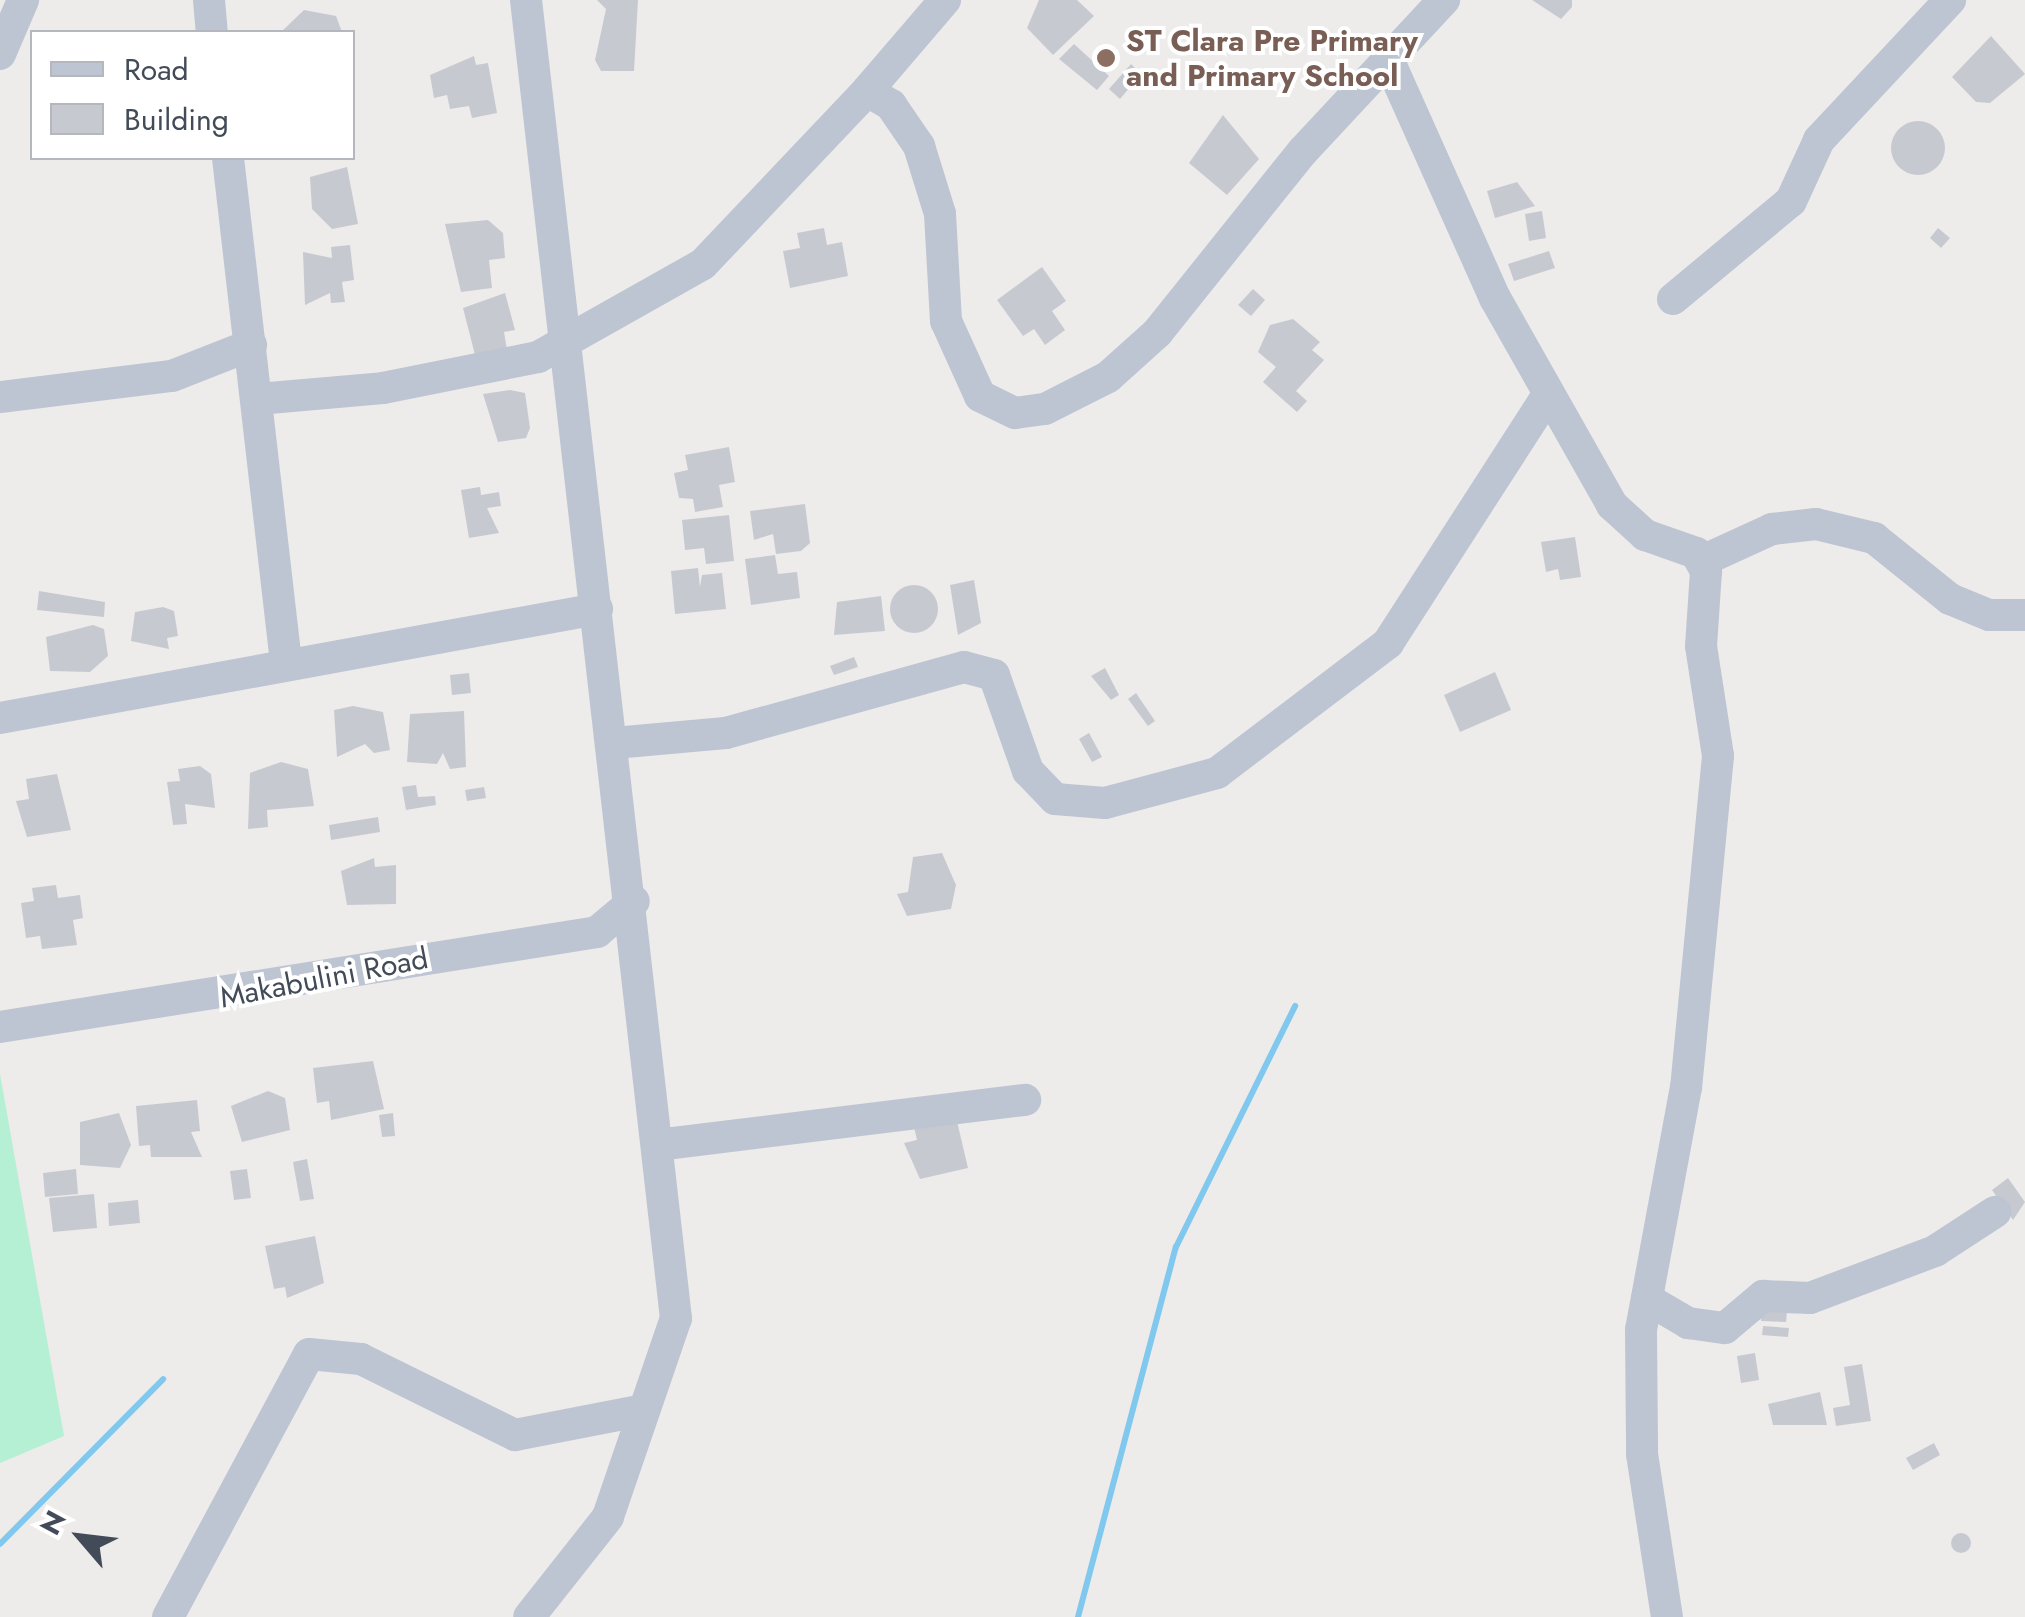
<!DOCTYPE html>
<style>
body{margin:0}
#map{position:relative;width:2025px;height:1617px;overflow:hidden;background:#eeebeb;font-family:Jost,sans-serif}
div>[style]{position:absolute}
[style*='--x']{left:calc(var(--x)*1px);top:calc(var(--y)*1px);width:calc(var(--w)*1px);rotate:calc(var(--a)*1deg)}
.green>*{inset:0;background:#b5efd4}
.stream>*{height:6px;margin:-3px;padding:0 3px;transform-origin:3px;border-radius:3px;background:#80c8ee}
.building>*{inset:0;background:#c7c9d1}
.round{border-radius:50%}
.minor>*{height:32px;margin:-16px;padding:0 16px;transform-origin:16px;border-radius:16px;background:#bdc5d2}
.dots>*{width:28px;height:28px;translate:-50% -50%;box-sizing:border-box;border:5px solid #fff;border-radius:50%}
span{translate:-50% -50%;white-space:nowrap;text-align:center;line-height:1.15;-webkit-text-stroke:8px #fff;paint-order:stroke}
.education-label{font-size:30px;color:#785e54;font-weight:700}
.left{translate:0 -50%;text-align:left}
.street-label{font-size:30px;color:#434b59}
.legend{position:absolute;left:30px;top:30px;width:325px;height:130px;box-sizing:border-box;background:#fff;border:2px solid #b4b7bd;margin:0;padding:12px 18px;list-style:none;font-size:30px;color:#434b59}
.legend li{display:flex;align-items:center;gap:20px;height:50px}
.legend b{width:50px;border:2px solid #b4b7bd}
.north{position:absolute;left:30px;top:1487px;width:100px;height:100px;-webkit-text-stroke:8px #fff;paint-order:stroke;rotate:298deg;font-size:28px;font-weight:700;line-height:40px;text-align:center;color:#434b59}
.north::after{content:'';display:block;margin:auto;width:35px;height:45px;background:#434b59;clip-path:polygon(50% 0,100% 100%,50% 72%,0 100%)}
</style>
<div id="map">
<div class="green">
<div style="clip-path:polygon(0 1074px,64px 1436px,0 1463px)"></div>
</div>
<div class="stream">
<div style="--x:0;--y:1544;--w:232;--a:-45.3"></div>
<div style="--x:1078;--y:1617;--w:383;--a:-75.2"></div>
<div style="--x:1176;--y:1247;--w:269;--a:-63.7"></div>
</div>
<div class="building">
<div style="clip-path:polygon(597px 0,638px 0,634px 71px,601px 71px,595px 60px,606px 9px)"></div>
<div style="clip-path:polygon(1039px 0,1077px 0,1094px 16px,1053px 55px,1027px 28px)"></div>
<div style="clip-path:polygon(1532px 0,1572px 0,1572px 7px,1561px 19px)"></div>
<div style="clip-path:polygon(304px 10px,336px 16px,342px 32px,281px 32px)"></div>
<div style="clip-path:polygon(1991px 36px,2025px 74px,1990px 103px,1976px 102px,1952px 77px)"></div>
<div style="clip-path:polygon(1074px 44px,1109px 76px,1097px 90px,1059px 59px)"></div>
<div style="clip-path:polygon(474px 56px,476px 65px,488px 63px,497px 113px,472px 118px,469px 106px,450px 109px,447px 95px,434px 98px,430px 75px)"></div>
<div style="clip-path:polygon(1131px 64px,1141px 74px,1120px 99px,1109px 89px)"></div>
<div style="clip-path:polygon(1223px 115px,1259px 159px,1227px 195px,1189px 163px)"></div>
<div class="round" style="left:1891px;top:121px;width:54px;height:54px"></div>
<div style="clip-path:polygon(347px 167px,358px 224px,332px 229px,312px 209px,310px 177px)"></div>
<div style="clip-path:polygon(1517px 182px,1535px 206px,1495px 218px,1487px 191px)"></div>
<div style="clip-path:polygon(1542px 211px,1546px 238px,1529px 241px,1525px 214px)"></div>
<div style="clip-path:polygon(488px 220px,503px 233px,505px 258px,489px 260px,492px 288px,461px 292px,445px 224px)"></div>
<div style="clip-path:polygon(824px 228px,827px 245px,842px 242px,848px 276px,790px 288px,783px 251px,800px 248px,797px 233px)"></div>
<div style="clip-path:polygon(1938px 228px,1950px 238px,1941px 248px,1930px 238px)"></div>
<div style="clip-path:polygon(350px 245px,354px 280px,342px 282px,345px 302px,331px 303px,330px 293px,305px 305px,303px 252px,332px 258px,331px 247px)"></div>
<div style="clip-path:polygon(1549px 251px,1555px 268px,1514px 281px,1508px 264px)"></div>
<div style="clip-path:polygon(1042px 267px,1066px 301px,1052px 311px,1065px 330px,1045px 345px,1034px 329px,1023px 336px,997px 300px)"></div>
<div style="clip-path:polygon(1253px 289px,1265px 300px,1251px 316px,1238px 305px)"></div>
<div style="clip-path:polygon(505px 293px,515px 330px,504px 332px,507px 350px,475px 355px,463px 308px)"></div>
<div style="clip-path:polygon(1293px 319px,1320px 342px,1312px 350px,1324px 360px,1296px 391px,1307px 401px,1297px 412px,1263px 382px,1276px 367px,1258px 352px,1270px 325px)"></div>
<div style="clip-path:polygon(510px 390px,525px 393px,530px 428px,526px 438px,498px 442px,483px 394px)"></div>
<div style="clip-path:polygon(729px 447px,735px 482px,719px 485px,723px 507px,695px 512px,693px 499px,679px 498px,674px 473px,688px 470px,685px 455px)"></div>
<div style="clip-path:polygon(480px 487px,481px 495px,499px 492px,501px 506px,487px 508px,499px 533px,469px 538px,461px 490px)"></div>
<div style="clip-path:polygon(805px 504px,810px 543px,801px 551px,776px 554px,773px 534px,754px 540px,750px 511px)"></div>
<div style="clip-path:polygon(729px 515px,734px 561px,706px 564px,704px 548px,685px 550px,682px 520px)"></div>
<div style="clip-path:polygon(1575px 537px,1581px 577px,1560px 580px,1558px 569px,1546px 572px,1541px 542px)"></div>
<div style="clip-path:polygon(775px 555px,778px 574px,797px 572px,800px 598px,751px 605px,745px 559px)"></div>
<div style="clip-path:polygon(698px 568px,700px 587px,702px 575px,722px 573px,726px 609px,675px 614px,671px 571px)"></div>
<div style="clip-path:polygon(974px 580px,981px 623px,958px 635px,950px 585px)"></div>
<div class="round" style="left:890px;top:585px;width:48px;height:48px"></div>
<div style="clip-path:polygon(39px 591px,105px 602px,104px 617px,37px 610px)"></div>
<div style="clip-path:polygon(881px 596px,885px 631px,834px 635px,837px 602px)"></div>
<div style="clip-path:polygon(163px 607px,174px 611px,178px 636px,167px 638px,169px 649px,131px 641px,135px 612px)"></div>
<div style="clip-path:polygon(93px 625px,104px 629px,108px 656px,90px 672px,50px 671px,46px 637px)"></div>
<div style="clip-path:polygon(854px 657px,858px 667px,834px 675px,830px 666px)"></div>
<div style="clip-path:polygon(1105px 668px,1119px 695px,1111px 700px,1091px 676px)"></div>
<div style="clip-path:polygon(1495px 672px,1511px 710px,1460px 732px,1444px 695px)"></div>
<div style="clip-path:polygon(469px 673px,471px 693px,452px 695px,450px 675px)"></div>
<div style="clip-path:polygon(1136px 693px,1155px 721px,1148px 726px,1128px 699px)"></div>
<div style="clip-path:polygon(353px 706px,383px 712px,390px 750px,374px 753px,365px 744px,337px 757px,334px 710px)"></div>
<div style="clip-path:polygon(464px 711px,466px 767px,450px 769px,443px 753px,437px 764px,407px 762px,410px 714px)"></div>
<div style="clip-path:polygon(1089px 733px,1102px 757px,1092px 762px,1079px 739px)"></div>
<div style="clip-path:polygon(281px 762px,308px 769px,314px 806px,267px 810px,268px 827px,248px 829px,250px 773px)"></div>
<div style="clip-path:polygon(200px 766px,211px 774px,215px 808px,185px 804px,187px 824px,173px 825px,167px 782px,180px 781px,178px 769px)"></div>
<div style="clip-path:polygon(57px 774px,71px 830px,27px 837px,16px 801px,29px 799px,26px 779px)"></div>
<div style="clip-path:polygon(416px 785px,418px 797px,435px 796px,436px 805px,406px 810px,402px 787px)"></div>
<div style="clip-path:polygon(484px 787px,486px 798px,467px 801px,465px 790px)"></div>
<div style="clip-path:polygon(378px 817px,380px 832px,331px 840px,329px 825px)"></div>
<div style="clip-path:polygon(942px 853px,956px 885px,951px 909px,907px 916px,897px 894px,908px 892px,913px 857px)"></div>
<div style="clip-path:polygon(374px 858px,375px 867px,396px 865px,396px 904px,347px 905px,341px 871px)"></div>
<div style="clip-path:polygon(56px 885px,58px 898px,80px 895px,83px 918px,73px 920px,77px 945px,42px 949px,40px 936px,26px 938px,21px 903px,34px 901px,32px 888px)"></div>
<div style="clip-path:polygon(373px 1061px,384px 1109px,331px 1120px,329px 1101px,317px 1103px,313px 1068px)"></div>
<div style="clip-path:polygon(268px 1091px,285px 1098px,290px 1130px,242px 1142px,231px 1106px)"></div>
<div style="clip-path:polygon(197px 1100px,200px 1131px,191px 1132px,202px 1157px,151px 1157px,150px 1145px,139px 1146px,136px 1106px)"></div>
<div style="clip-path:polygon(119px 1113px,131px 1145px,120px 1168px,80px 1165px,80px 1122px)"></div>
<div style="clip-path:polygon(393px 1113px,395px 1136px,382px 1137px,379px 1115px)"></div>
<div style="clip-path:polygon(956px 1117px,968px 1168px,920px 1179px,904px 1143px,917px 1140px,914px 1127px)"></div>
<div style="clip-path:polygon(307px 1159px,314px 1199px,300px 1201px,293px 1162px)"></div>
<div style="clip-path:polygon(76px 1169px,78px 1194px,45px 1197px,43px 1173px)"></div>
<div style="clip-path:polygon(247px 1169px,251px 1198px,234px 1200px,230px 1171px)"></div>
<div style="clip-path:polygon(2008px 1178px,2025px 1202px,2013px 1220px,1992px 1190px)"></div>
<div style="clip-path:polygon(94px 1194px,97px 1228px,53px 1232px,49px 1198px)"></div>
<div style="clip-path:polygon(138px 1200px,140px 1223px,109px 1226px,108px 1203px)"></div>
<div style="clip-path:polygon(315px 1236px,324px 1283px,287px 1298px,285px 1287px,274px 1289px,265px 1246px)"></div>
<div style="clip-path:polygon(1762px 1311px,1787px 1312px,1786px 1322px,1761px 1321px)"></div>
<div style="clip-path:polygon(1763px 1326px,1789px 1328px,1788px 1337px,1762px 1335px)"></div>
<div style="clip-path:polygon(1755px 1353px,1759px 1380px,1741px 1383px,1737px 1356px)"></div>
<div style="clip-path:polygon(1862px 1364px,1871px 1421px,1836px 1426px,1833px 1408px,1850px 1405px,1844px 1367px)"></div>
<div style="clip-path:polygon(1820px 1392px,1827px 1425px,1773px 1425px,1768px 1404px)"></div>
<div style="clip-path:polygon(1934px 1443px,1940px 1455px,1913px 1470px,1906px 1458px)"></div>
<div class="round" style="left:1951px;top:1533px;width:20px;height:20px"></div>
</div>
<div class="minor">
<div style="--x:209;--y:0;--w:32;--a:85"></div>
<div style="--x:526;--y:0;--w:1327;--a:83.51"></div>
<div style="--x:676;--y:1318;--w:210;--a:108.9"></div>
<div style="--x:608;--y:1517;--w:127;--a:128.3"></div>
<div style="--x:0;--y:54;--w:59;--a:-66.9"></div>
<div style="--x:1388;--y:59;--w:262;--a:65.9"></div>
<div style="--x:1495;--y:298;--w:238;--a:60.5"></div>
<div style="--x:1612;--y:505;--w:45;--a:42.3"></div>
<div style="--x:1645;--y:535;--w:54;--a:19.4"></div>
<div style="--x:1696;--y:553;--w:21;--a:61"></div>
<div style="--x:1706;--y:571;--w:75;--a:93.8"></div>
<div style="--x:1701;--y:646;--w:111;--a:81.2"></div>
<div style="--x:1718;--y:756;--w:333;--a:95.5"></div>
<div style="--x:1686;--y:1087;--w:247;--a:100.5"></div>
<div style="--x:1641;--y:1330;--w:124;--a:89.5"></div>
<div style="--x:1642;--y:1454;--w:165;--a:81.3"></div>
<div style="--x:867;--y:91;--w:120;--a:-49.4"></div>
<div style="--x:228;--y:158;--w:507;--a:83.44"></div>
<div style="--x:1673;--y:299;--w:153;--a:-39.7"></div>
<div style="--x:1791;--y:201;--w:67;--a:-65.3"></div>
<div style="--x:1819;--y:140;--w:192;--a:-46.9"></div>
<div style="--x:0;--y:397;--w:173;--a:-7"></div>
<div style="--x:172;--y:376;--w:85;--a:-21.4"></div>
<div style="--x:258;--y:399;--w:125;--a:-5"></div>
<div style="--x:383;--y:388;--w:158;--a:-11.3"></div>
<div style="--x:538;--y:357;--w:189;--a:-29.4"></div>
<div style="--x:703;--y:264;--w:238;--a:-46.5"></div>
<div style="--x:867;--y:91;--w:28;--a:30"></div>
<div style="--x:891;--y:105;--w:50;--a:55.7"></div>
<div style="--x:919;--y:146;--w:71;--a:72.8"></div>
<div style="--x:940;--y:214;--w:107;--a:86.8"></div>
<div style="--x:946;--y:321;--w:82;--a:65.6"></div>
<div style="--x:980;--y:396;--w:39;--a:26"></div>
<div style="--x:1015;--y:413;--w:30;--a:-8"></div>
<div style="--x:1045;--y:409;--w:71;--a:-26.9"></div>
<div style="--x:1108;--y:377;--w:66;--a:-41.9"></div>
<div style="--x:1157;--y:333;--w:233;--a:-51.3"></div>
<div style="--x:1303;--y:151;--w:207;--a:-47"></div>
<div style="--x:1702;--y:561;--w:77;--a:-24.6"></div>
<div style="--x:1772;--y:529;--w:44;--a:-6.5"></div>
<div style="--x:1816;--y:524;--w:60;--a:13.6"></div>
<div style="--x:1874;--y:538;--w:97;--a:38.8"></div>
<div style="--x:1950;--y:599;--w:42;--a:22.3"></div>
<div style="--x:1989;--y:615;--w:36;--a:0"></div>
<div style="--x:0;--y:718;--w:607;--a:-10.35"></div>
<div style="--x:614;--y:743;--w:112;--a:-5.1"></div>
<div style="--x:726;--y:733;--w:247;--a:-15.5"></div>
<div style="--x:964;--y:667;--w:31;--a:15"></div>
<div style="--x:994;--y:675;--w:102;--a:70.5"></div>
<div style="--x:1028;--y:771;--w:39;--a:46"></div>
<div style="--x:1055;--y:799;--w:50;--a:4.6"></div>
<div style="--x:1105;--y:803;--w:116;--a:-15"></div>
<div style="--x:1217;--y:773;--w:215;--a:-37.2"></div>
<div style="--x:1388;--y:643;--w:295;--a:-57.2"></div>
<div style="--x:0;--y:1027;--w:605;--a:-9.04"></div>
<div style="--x:597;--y:932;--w:48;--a:-40"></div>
<div style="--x:657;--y:1145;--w:371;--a:-7"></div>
<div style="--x:1647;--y:1299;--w:48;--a:30.3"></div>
<div style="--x:1688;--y:1323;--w:37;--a:8"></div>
<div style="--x:1725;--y:1328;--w:50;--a:-40.1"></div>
<div style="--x:1763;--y:1296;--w:47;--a:2.4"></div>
<div style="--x:1810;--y:1298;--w:134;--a:-20.6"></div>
<div style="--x:1935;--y:1251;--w:72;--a:-33"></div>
<div style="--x:168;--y:1617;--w:298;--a:-61.8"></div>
<div style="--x:309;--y:1354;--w:52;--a:5.5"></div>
<div style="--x:361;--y:1359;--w:172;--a:26.3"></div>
<div style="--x:515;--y:1435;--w:126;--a:-11"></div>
</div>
<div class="dots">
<div style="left:1106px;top:58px;background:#8d6e63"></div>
</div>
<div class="education-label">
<span class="left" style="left:1126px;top:58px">ST Clara Pre Primary<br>and Primary School</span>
</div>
<div class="street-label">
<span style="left:324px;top:978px;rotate:-11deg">Makabulini Road</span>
</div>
<ul class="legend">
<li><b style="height:12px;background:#bdc5d2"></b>Road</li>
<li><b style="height:28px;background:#c7c9d1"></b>Building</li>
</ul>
<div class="north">N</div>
</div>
